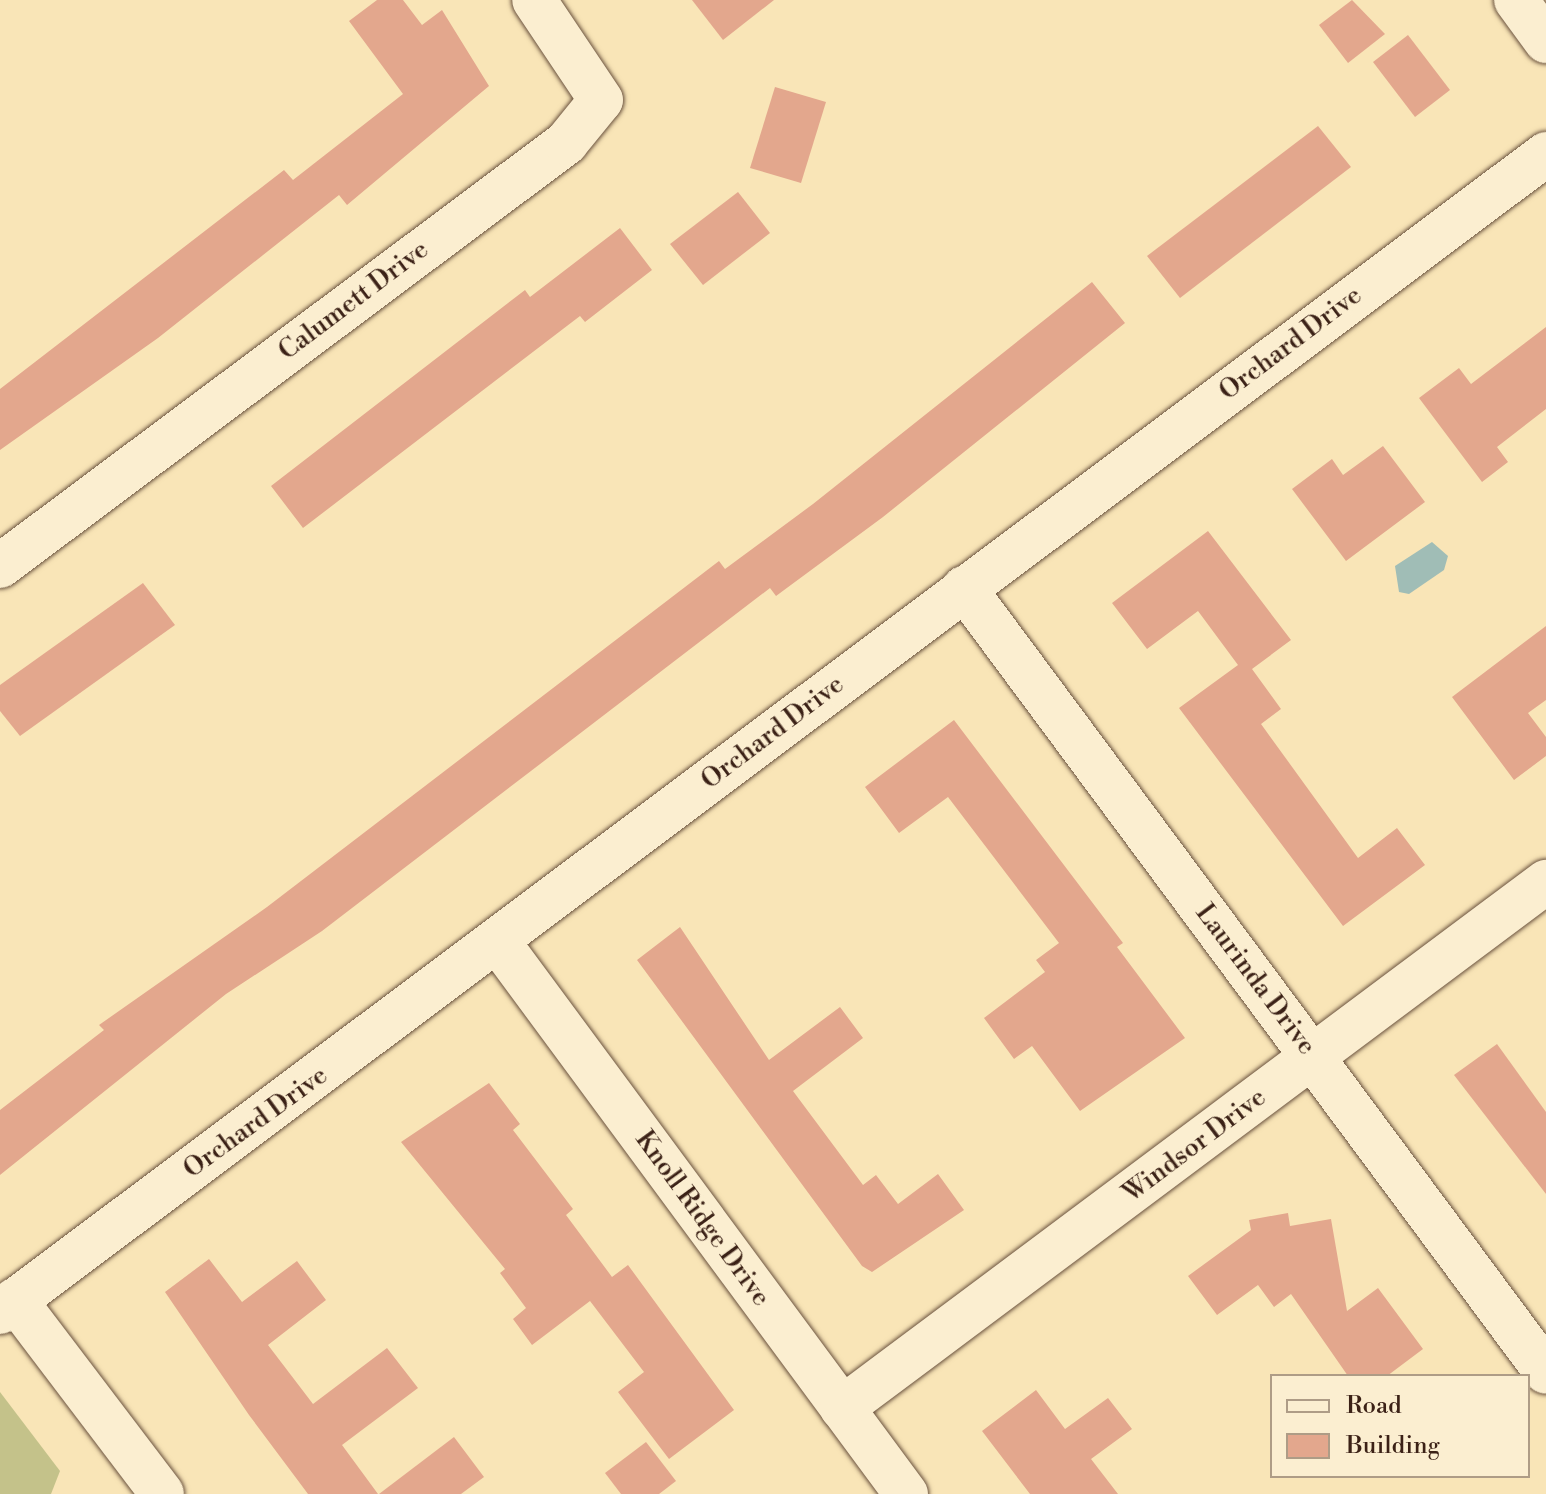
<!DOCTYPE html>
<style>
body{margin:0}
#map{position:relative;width:1546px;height:1494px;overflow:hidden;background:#f9e5b7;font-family:"Libre Bodoni",serif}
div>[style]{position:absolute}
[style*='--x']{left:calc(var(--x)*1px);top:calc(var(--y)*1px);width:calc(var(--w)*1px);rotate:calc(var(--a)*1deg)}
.green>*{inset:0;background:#c4c28a}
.water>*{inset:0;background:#a0bdb6}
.building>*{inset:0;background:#e3a78d}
.roads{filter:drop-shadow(0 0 2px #6a523e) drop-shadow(0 0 2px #6a523e)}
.street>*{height:44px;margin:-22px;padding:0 22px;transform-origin:22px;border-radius:22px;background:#fbeed0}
.secondary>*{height:44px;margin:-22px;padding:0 22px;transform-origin:22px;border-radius:22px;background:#fbeed0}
span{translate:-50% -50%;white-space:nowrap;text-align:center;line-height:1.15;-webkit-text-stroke:6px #fbeed0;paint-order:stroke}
.street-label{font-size:26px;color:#3b2116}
.legend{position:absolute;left:1270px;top:1374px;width:260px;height:104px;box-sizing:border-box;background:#fbeed0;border:2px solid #ae9c86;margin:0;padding:10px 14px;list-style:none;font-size:24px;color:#3b2116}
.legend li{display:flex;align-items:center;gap:16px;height:40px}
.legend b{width:40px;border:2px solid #ae9c86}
</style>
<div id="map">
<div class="green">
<div style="clip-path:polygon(0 1392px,60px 1471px,51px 1494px,0 1494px)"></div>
</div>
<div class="water">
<div style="clip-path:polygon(1432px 542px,1448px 556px,1444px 570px,1409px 594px,1399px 592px,1395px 566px)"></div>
</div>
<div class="building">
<div style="clip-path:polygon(377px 0,403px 0,422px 25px,442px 10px,489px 86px,347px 205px,339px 195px,158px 338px,0 450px,0 389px,284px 170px,293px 180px,403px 94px,349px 21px)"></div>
<div style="clip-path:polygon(692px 0,774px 0,723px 40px)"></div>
<div style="clip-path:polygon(1352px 0,1385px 34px,1348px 63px,1319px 25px)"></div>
<div style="clip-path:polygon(1408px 35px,1450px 90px,1415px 117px,1373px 62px)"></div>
<div style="clip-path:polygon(775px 87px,826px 102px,801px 183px,750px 168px)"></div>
<div style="clip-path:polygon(1318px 126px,1351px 167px,1180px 298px,1147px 256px)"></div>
<div style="clip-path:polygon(738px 192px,770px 233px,703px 285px,670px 244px)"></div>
<div style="clip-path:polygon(620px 228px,652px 270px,585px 322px,580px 316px,303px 528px,271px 486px,525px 290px,530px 297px)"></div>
<div style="clip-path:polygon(1092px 282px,1125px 323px,883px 517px,776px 596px,770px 588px,322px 931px,226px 994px,0 1175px,0 1110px,104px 1030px,99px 1025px,267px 907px,719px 561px,725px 569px,813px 504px)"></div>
<div style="clip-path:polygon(1546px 327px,1546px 409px,1497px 447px,1508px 462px,1482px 482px,1419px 398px,1459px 368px,1471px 384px)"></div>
<div style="clip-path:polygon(1383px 446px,1425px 502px,1346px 561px,1292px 489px,1332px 459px,1343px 475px)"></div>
<div style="clip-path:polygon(1208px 531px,1291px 640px,1252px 669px,1281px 709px,1261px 724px,1358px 858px,1397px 828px,1425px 865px,1343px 926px,1179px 708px,1238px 665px,1198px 611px,1147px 649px,1112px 603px)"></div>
<div style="clip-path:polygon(143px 583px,175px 625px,20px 736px,0 711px,0 685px)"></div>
<div style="clip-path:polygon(1546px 626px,1546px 700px,1528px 713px,1546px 737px,1546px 756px,1514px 780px,1452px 697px)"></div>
<div style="clip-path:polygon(954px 720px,1123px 943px,1117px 947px,1185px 1038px,1080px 1111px,1032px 1046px,1014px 1059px,984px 1018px,1045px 972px,1036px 960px,1059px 943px,948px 797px,899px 833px,865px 787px)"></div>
<div style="clip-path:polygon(680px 927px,769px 1060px,840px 1007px,863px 1038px,793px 1091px,863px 1185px,876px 1175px,898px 1204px,938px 1174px,964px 1210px,872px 1272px,862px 1266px,637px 960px)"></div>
<div style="clip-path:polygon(1497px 1044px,1546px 1112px,1546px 1194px,1454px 1075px)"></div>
<div style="clip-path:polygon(489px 1083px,520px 1124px,513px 1130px,573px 1209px,566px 1215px,612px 1277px,628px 1265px,734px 1410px,669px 1459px,618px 1392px,644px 1372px,590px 1301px,532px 1345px,513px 1319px,526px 1308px,500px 1273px,505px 1269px,401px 1142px)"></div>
<div style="clip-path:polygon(1288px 1213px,1290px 1226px,1331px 1219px,1347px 1311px,1378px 1288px,1423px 1349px,1387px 1376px,1348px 1376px,1291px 1294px,1274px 1307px,1258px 1285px,1217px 1315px,1188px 1276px,1251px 1230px,1249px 1220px)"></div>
<div style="clip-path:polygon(209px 1259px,242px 1302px,297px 1261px,326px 1300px,268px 1345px,313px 1404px,387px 1348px,418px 1388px,342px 1445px,378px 1494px,308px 1494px,249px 1415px,165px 1292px)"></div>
<div style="clip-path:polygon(1036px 1390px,1065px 1429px,1108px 1398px,1132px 1429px,1091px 1459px,1118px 1494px,1030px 1494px,982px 1431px)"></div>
<div style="clip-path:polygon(454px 1437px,484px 1477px,461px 1494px,379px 1494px)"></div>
<div style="clip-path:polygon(646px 1442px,676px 1481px,659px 1494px,621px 1494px,605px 1473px)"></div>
</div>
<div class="roads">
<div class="street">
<div style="--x:1516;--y:0;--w:51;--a:53.8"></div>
<div style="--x:0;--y:566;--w:707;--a:-36.77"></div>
<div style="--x:566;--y:143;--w:55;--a:-50.9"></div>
<div style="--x:601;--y:100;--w:120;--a:-123.8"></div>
<div style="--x:964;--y:588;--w:976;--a:53.41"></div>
<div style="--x:499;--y:943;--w:685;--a:53.55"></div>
<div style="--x:15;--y:1300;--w:243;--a:52.8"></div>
<div style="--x:842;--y:1408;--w:879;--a:-36.77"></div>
</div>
<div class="secondary">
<div style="--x:0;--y:1312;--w:1932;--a:-36.83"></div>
</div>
</div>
<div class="street-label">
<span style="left:354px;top:301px;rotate:-37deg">Calumett Drive</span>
<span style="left:1291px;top:344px;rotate:-37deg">Orchard Drive</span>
<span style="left:773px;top:733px;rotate:-37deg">Orchard Drive</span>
<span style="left:1255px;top:980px;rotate:53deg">Laurinda Drive</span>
<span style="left:256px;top:1123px;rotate:-36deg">Orchard Drive</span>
<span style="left:1195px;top:1146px;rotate:-37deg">Windsor Drive</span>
<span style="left:702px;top:1219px;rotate:54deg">Knoll Ridge Drive</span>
</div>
<ul class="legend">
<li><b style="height:10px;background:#fbeed0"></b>Road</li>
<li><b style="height:22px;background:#e3a78d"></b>Building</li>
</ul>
</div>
